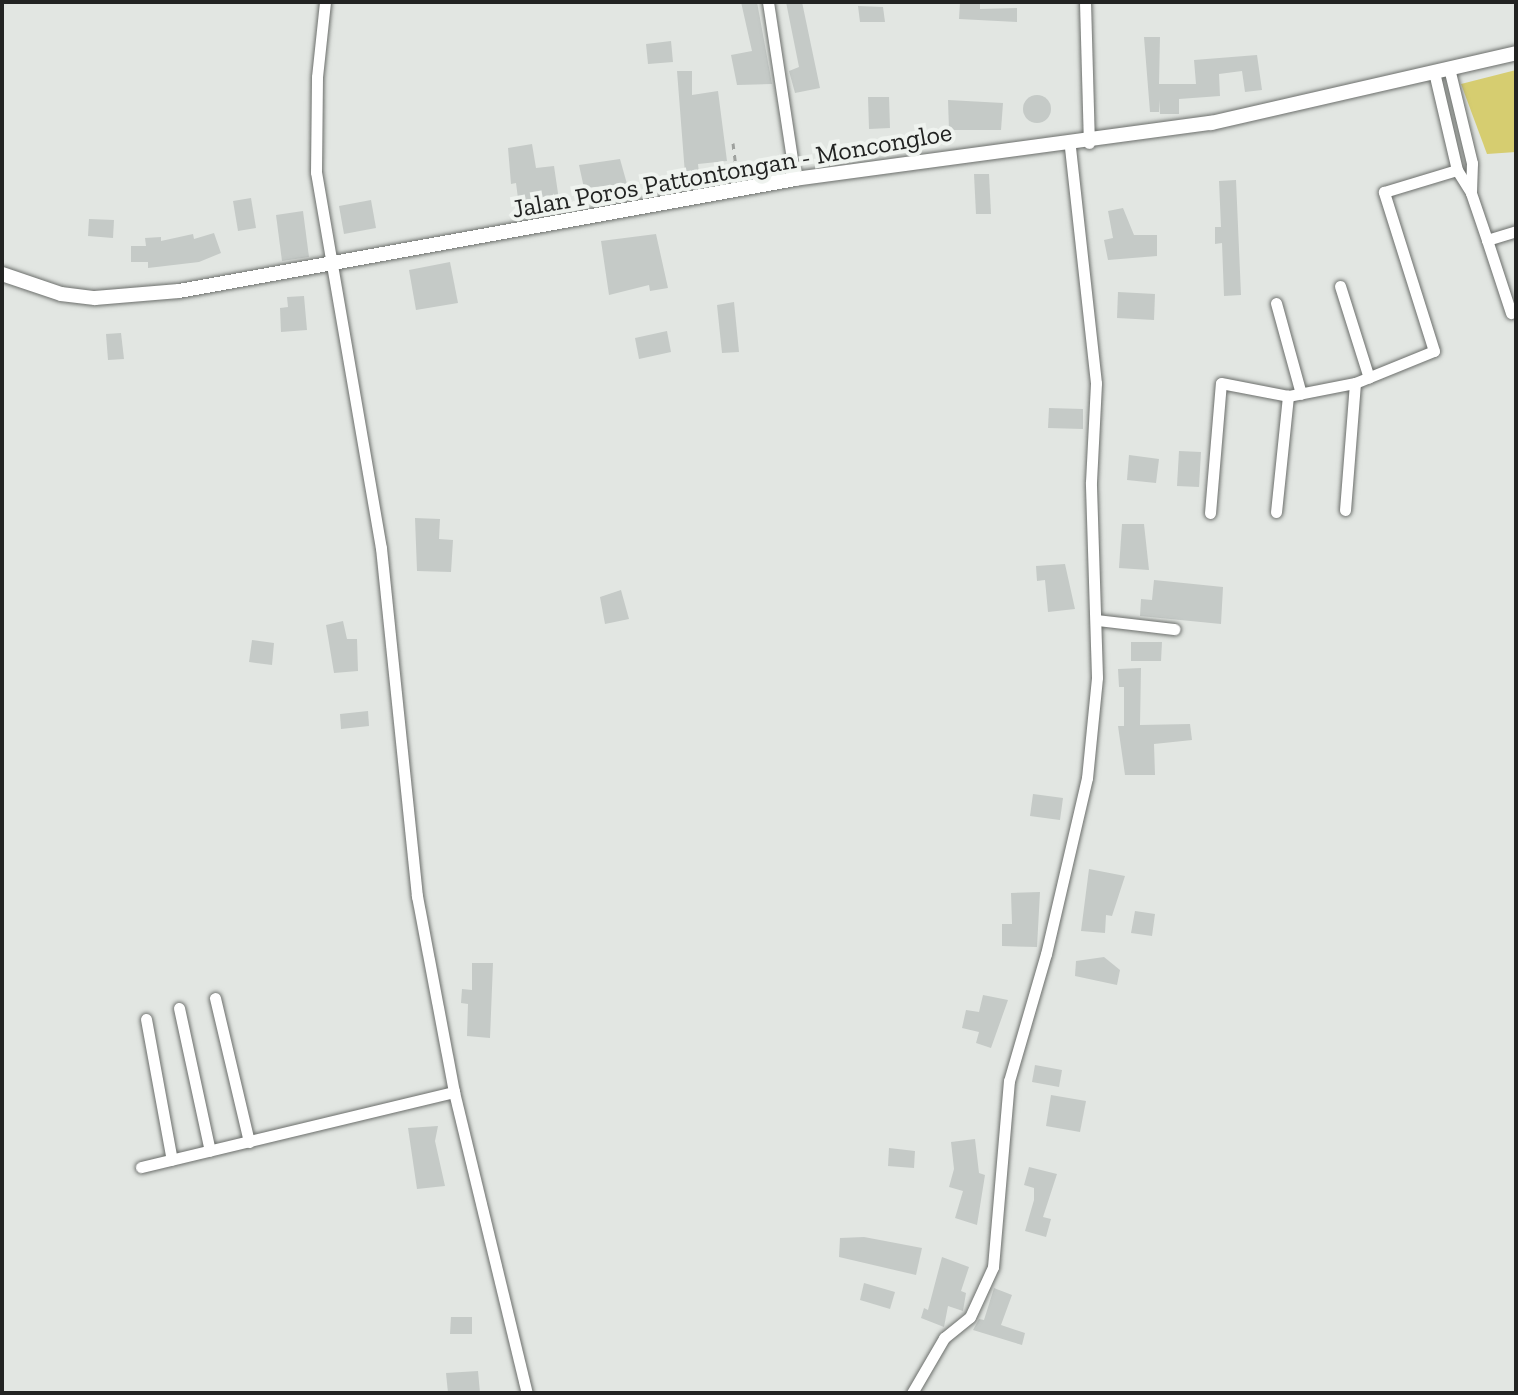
<!DOCTYPE html>
<style>
body{margin:0}
#map{position:relative;width:1518px;height:1395px;overflow:hidden;background:#e2e6e2;font-family:"Zilla Slab",serif}
div>[style]{position:absolute}
[style*='--x']{left:calc(var(--x)*1px);top:calc(var(--y)*1px);width:calc(var(--w)*1px);rotate:calc(var(--a)*1deg)}
.green>*{inset:0;background:#d6cd70}
.building>*{inset:0;background:#c5cac7}
.round{border-radius:50%}
.path>*{height:3px;margin-top:-1.5px;transform-origin:0;background:repeating-linear-gradient(90deg,#9ea19e 0 6px,transparent 0 12px)}
.roads{filter:drop-shadow(0 0 2px #6b6e6b) drop-shadow(0 0 2px #6b6e6b)}
.minor>*{height:11px;margin:-5.5px;padding:0 5.5px;transform-origin:5.5px;border-radius:5.5px;background:#fff}
.tertiary>*{height:14px;margin:-7px;padding:0 7px;transform-origin:7px;border-radius:7px;background:#fff}
span{translate:-50% -50%;white-space:nowrap;text-align:center;line-height:1.15;-webkit-text-stroke:8px #eff3ef;paint-order:stroke}
.street-label{font-size:26px;color:#222322}
.frame{position:absolute;inset:0;border:4px solid #222322;pointer-events:none}
</style>
<div id="map">
<div class="green">
<div style="clip-path:polygon(1516px 70px,1516px 152px,1487px 154px,1461px 84px)"></div>
</div>
<div class="building">
<div style="clip-path:polygon(741px 2px,757px 2px,772px 84px,737px 85px,731px 55px,752px 51px)"></div>
<div style="clip-path:polygon(786px 2px,802px 2px,820px 88px,795px 93px,789px 71px,799px 67px)"></div>
<div style="clip-path:polygon(960px 2px,980px 2px,980px 9px,1017px 8px,1017px 22px,959px 19px)"></div>
<div style="clip-path:polygon(858px 6px,883px 7px,885px 22px,860px 22px)"></div>
<div style="clip-path:polygon(1144px 37px,1160px 37px,1159px 84px,1196px 84px,1194px 60px,1257px 55px,1262px 90px,1245px 92px,1242px 71px,1219px 74px,1220px 96px,1179px 99px,1179px 114px,1160px 114px,1159px 100px,1159px 112px,1150px 112px)"></div>
<div style="clip-path:polygon(671px 41px,673px 62px,648px 64px,646px 44px)"></div>
<div style="clip-path:polygon(677px 71px,692px 71px,692px 95px,718px 91px,727px 161px,698px 164px,699px 173px,685px 174px)"></div>
<div class="round" style="left:1023px;top:95px;width:28px;height:28px"></div>
<div style="clip-path:polygon(868px 97px,889px 97px,890px 128px,869px 129px)"></div>
<div style="clip-path:polygon(948px 100px,1003px 103px,1001px 130px,949px 130px)"></div>
<div style="clip-path:polygon(532px 144px,536px 168px,554px 166px,559px 200px,519px 206px,516px 183px,511px 184px,508px 148px)"></div>
<div style="clip-path:polygon(620px 159px,627px 184px,584px 188px,579px 165px)"></div>
<div style="clip-path:polygon(974px 174px,989px 174px,991px 214px,976px 214px)"></div>
<div style="clip-path:polygon(1236px 180px,1241px 295px,1224px 296px,1222px 243px,1215px 244px,1215px 227px,1221px 227px,1219px 181px)"></div>
<div style="clip-path:polygon(251px 198px,256px 228px,238px 231px,233px 201px)"></div>
<div style="clip-path:polygon(371px 200px,376px 228px,344px 234px,339px 206px)"></div>
<div style="clip-path:polygon(1123px 208px,1134px 235px,1157px 235px,1157px 256px,1108px 260px,1104px 240px,1113px 238px,1108px 211px)"></div>
<div style="clip-path:polygon(303px 211px,309px 257px,282px 261px,276px 215px)"></div>
<div style="clip-path:polygon(89px 219px,114px 220px,113px 238px,88px 236px)"></div>
<div style="clip-path:polygon(214px 233px,221px 253px,199px 262px,148px 268px,148px 262px,131px 262px,131px 246px,146px 246px,145px 238px,161px 237px,161px 241px,193px 234px,194px 239px)"></div>
<div style="clip-path:polygon(656px 234px,668px 288px,650px 291px,649px 285px,609px 295px,601px 241px)"></div>
<div style="clip-path:polygon(450px 262px,458px 303px,416px 310px,409px 270px)"></div>
<div style="clip-path:polygon(1118px 292px,1155px 294px,1154px 320px,1117px 318px)"></div>
<div style="clip-path:polygon(304px 296px,307px 330px,281px 332px,280px 308px,288px 307px,287px 297px)"></div>
<div style="clip-path:polygon(734px 302px,739px 352px,722px 353px,717px 305px)"></div>
<div style="clip-path:polygon(667px 331px,671px 352px,639px 359px,635px 338px)"></div>
<div style="clip-path:polygon(121px 333px,124px 359px,108px 360px,106px 334px)"></div>
<div style="clip-path:polygon(1049px 408px,1083px 409px,1083px 429px,1048px 428px)"></div>
<div style="clip-path:polygon(1179px 451px,1201px 452px,1199px 487px,1177px 486px)"></div>
<div style="clip-path:polygon(1129px 455px,1159px 459px,1156px 483px,1127px 480px)"></div>
<div style="clip-path:polygon(415px 518px,440px 519px,439px 539px,453px 540px,451px 572px,417px 571px)"></div>
<div style="clip-path:polygon(1122px 524px,1144px 524px,1149px 570px,1119px 568px)"></div>
<div style="clip-path:polygon(1065px 564px,1075px 609px,1048px 612px,1045px 580px,1037px 581px,1036px 566px)"></div>
<div style="clip-path:polygon(1154px 580px,1223px 587px,1221px 624px,1140px 616px,1141px 599px,1152px 600px)"></div>
<div style="clip-path:polygon(621px 590px,629px 619px,605px 624px,600px 597px)"></div>
<div style="clip-path:polygon(343px 621px,347px 639px,357px 639px,358px 671px,334px 673px,326px 625px)"></div>
<div style="clip-path:polygon(252px 640px,274px 643px,272px 665px,249px 662px)"></div>
<div style="clip-path:polygon(1131px 642px,1162px 642px,1161px 661px,1131px 661px)"></div>
<div style="clip-path:polygon(1141px 668px,1140px 725px,1190px 724px,1192px 740px,1154px 744px,1155px 775px,1125px 775px,1118px 726px,1124px 726px,1124px 687px,1119px 687px,1118px 669px)"></div>
<div style="clip-path:polygon(368px 711px,369px 726px,341px 729px,340px 714px)"></div>
<div style="clip-path:polygon(1033px 794px,1063px 798px,1060px 820px,1030px 816px)"></div>
<div style="clip-path:polygon(1089px 869px,1125px 876px,1112px 916px,1106px 915px,1105px 933px,1081px 931px)"></div>
<div style="clip-path:polygon(1040px 892px,1037px 947px,1002px 946px,1002px 924px,1012px 924px,1011px 893px)"></div>
<div style="clip-path:polygon(1135px 911px,1155px 914px,1152px 936px,1131px 933px)"></div>
<div style="clip-path:polygon(1104px 957px,1120px 970px,1117px 985px,1075px 976px,1076px 961px)"></div>
<div style="clip-path:polygon(472px 963px,493px 963px,490px 1038px,467px 1036px,468px 1004px,461px 1003px,462px 989px,472px 990px)"></div>
<div style="clip-path:polygon(983px 995px,1008px 1000px,991px 1048px,976px 1043px,979px 1032px,962px 1028px,966px 1010px,979px 1012px)"></div>
<div style="clip-path:polygon(1035px 1065px,1062px 1070px,1059px 1087px,1032px 1082px)"></div>
<div style="clip-path:polygon(1051px 1095px,1086px 1101px,1080px 1132px,1046px 1126px)"></div>
<div style="clip-path:polygon(438px 1126px,435px 1141px,445px 1186px,417px 1189px,408px 1128px)"></div>
<div style="clip-path:polygon(975px 1139px,979px 1173px,985px 1175px,977px 1225px,955px 1218px,963px 1191px,949px 1187px,954px 1169px,951px 1142px)"></div>
<div style="clip-path:polygon(889px 1148px,915px 1151px,914px 1168px,888px 1166px)"></div>
<div style="clip-path:polygon(1029px 1167px,1057px 1174px,1043px 1217px,1051px 1219px,1046px 1237px,1025px 1231px,1034px 1200px,1034px 1188px,1024px 1185px)"></div>
<div style="clip-path:polygon(864px 1237px,922px 1248px,916px 1275px,839px 1257px,840px 1238px)"></div>
<div style="clip-path:polygon(942px 1257px,969px 1267px,961px 1291px,966px 1293px,963px 1311px,948px 1306px,944px 1327px,921px 1318px,924px 1308px,928px 1310px)"></div>
<div style="clip-path:polygon(864px 1283px,895px 1292px,890px 1309px,860px 1300px)"></div>
<div style="clip-path:polygon(994px 1288px,1012px 1295px,1001px 1325px,1025px 1333px,1022px 1345px,973px 1330px,979px 1319px,984px 1320px)"></div>
<div style="clip-path:polygon(451px 1317px,472px 1317px,472px 1334px,450px 1334px)"></div>
<div style="clip-path:polygon(478px 1371px,480px 1393px,448px 1393px,446px 1373px)"></div>
</div>
<div class="path">
<div style="--x:733;--y:143;--w:32;--a:83"></div>
</div>
<div class="roads">
<div class="minor">
<div style="--x:325;--y:2;--w:75;--a:96.1"></div>
<div style="--x:317;--y:77;--w:95;--a:90.6"></div>
<div style="--x:316;--y:172;--w:382;--a:80.2"></div>
<div style="--x:381;--y:548;--w:350;--a:84.1"></div>
<div style="--x:417;--y:896;--w:199;--a:79.3"></div>
<div style="--x:454;--y:1092;--w:310;--a:76.4"></div>
<div style="--x:768;--y:2;--w:179;--a:81.3"></div>
<div style="--x:1085;--y:2;--w:141;--a:88.4"></div>
<div style="--x:1449;--y:68;--w:98;--a:76.4"></div>
<div style="--x:1472;--y:163;--w:30;--a:92"></div>
<div style="--x:1471;--y:193;--w:50;--a:71.2"></div>
<div style="--x:1487;--y:240;--w:30;--a:-17"></div>
<div style="--x:1434;--y:72;--w:101;--a:76.8"></div>
<div style="--x:1457;--y:170;--w:26;--a:58"></div>
<div style="--x:1487;--y:240;--w:77;--a:71.8"></div>
<div style="--x:1340;--y:286;--w:96;--a:72.5"></div>
<div style="--x:1276;--y:303;--w:94;--a:74.6"></div>
<div style="--x:1345;--y:510;--w:127;--a:-85.5"></div>
<div style="--x:1355;--y:383;--w:85;--a:-22.1"></div>
<div style="--x:1434;--y:351;--w:167;--a:-107.5"></div>
<div style="--x:1384;--y:192;--w:76;--a:-16.8"></div>
<div style="--x:1276;--y:512;--w:117;--a:-84.1"></div>
<div style="--x:1288;--y:396;--w:68;--a:-11"></div>
<div style="--x:1210;--y:513;--w:130;--a:-85.2"></div>
<div style="--x:1221;--y:383;--w:68;--a:11"></div>
<div style="--x:1097;--y:620;--w:78;--a:6.7"></div>
<div style="--x:215;--y:998;--w:148;--a:76.7"></div>
<div style="--x:179;--y:1008;--w:146;--a:77.8"></div>
<div style="--x:146;--y:1019;--w:143;--a:79.6"></div>
<div style="--x:141;--y:1167;--w:322;--a:-13.5"></div>
<div style="--x:912;--y:1393;--w:64;--a:-59.8"></div>
<div style="--x:944;--y:1338;--w:33;--a:-39"></div>
<div style="--x:970;--y:1317;--w:55;--a:-65.3"></div>
<div style="--x:993;--y:1267;--w:187;--a:-85.1"></div>
<div style="--x:1009;--y:1081;--w:132;--a:-73.8"></div>
<div style="--x:1046;--y:954;--w:181;--a:-76.9"></div>
<div style="--x:1087;--y:778;--w:101;--a:-84.3"></div>
<div style="--x:1097;--y:677;--w:195;--a:-91.8"></div>
<div style="--x:1091;--y:482;--w:99;--a:-87.1"></div>
<div style="--x:1096;--y:383;--w:238;--a:-96.3"></div>
</div>
<div class="tertiary">
<div style="--x:2;--y:274;--w:62;--a:18.7"></div>
<div style="--x:61;--y:294;--w:34;--a:7"></div>
<div style="--x:95;--y:298;--w:84;--a:-4.8"></div>
<div style="--x:179;--y:291;--w:626;--a:-10.3"></div>
<div style="--x:795;--y:179;--w:420;--a:-7.7"></div>
<div style="--x:1211;--y:123;--w:313;--a:-12.9"></div>
</div>
</div>
<div class="street-label">
<span style="left:732px;top:171px;rotate:-10deg">Jalan Poros Pattontongan - Moncongloe</span>
</div>
<div class="frame"></div>
</div>
